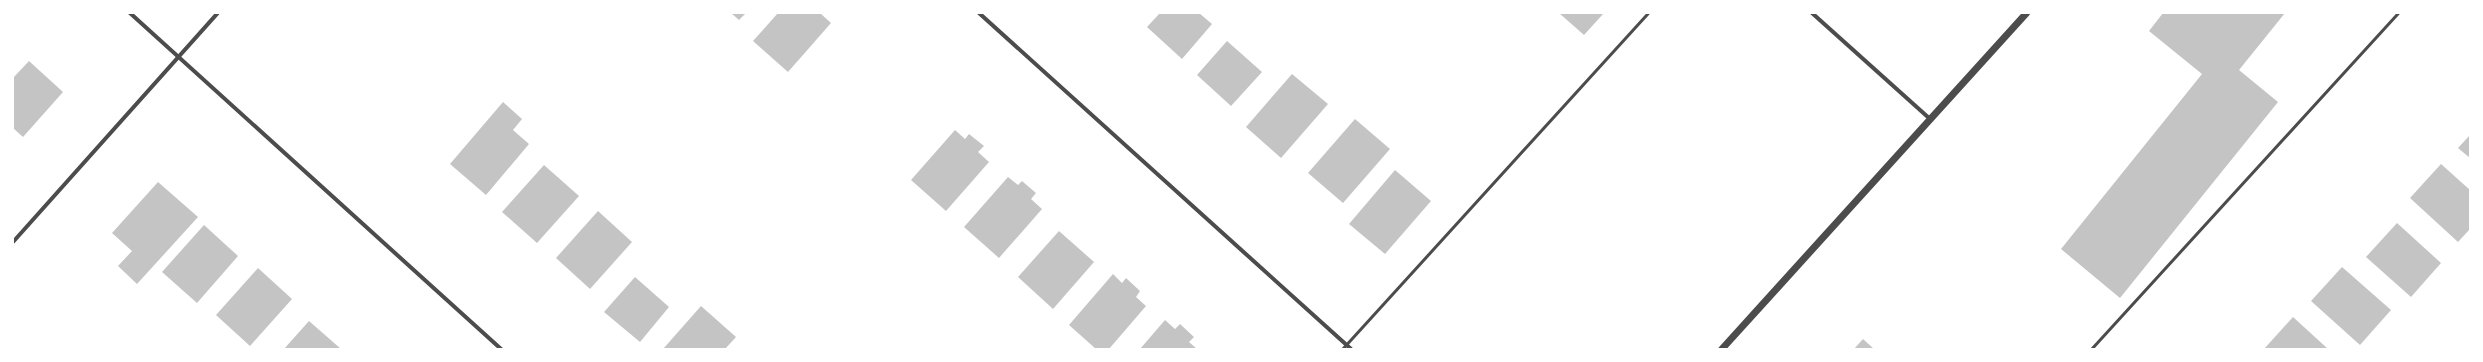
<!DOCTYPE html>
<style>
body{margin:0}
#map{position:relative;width:2483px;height:362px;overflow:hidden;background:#fff;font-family:"Fira Sans Condensed",sans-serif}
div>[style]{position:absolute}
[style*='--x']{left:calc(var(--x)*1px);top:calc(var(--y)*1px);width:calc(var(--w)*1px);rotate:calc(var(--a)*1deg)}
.building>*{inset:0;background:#c4c4c4}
.service>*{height:3px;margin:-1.5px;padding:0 1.5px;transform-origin:1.5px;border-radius:1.5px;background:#4c4c4c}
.minor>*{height:4px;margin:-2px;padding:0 2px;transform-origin:2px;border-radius:2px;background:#4c4c4c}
.tertiary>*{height:7px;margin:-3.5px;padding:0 3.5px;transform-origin:3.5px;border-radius:3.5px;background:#4c4c4c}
span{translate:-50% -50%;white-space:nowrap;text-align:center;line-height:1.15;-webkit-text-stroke:4px #fff;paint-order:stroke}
.frame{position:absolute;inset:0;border:14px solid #fff;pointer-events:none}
</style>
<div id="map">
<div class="building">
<div style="clip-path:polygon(731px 13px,746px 13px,739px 20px)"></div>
<div style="clip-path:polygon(778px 13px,820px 13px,831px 23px,788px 72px,753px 41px)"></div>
<div style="clip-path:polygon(1160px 13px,1199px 13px,1212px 24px,1182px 59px,1147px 27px)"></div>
<div style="clip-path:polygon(1559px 13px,1604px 13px,1584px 35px)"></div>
<div style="clip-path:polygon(2163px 13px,2285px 13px,2239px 70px,2278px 102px,2120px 298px,2061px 249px,2202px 74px,2149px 31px)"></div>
<div style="clip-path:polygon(1227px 41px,1262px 72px,1231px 106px,1197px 75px)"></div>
<div style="clip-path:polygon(29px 61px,63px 92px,23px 137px,13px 128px,13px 78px)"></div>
<div style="clip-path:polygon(1292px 74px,1328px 104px,1281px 158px,1246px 127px)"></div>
<div style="clip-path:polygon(503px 102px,522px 119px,513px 130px,529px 144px,486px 195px,450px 164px)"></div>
<div style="clip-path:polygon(1355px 119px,1390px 149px,1343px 203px,1308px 173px)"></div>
<div style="clip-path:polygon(955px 130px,965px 139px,969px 134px,984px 146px,978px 152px,989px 162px,946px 211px,911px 180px)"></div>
<div style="clip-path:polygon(2470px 135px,2470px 158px,2458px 148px)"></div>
<div style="clip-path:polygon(2441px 164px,2470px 190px,2470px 229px,2458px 242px,2410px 198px)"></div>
<div style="clip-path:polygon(544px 165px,579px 196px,537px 243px,502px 212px)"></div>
<div style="clip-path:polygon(1395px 170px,1431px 201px,1385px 254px,1349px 224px)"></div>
<div style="clip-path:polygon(1008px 177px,1018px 185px,1022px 181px,1036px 193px,1031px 199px,1042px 209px,999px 258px,964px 227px)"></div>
<div style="clip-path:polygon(158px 182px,198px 217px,137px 284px,118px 266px,132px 251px,112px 233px)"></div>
<div style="clip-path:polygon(598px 211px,632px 242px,590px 289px,556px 258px)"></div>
<div style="clip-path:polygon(2397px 223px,2441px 263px,2411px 297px,2366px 257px)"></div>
<div style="clip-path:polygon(204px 225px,238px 256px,197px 303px,162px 272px)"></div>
<div style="clip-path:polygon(1059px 231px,1094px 262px,1053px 309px,1018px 277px)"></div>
<div style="clip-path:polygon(2342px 267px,2391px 310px,2360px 345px,2311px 301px)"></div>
<div style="clip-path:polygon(258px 268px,292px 299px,250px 346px,216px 315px)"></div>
<div style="clip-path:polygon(1113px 274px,1122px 283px,1126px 278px,1140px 291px,1136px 297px,1146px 306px,1109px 349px,1096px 349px,1069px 325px)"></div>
<div style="clip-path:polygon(635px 277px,669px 307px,640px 342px,604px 312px)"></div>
<div style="clip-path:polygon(701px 306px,736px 337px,725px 349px,663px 349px)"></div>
<div style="clip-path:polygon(2293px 317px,2328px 349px,2264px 349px)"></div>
<div style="clip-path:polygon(1165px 320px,1175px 329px,1180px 324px,1194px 337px,1189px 342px,1197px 349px,1140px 349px)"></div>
<div style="clip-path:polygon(309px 321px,341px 349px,284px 349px)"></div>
<div style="clip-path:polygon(1863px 339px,1874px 349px,1854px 349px)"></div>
</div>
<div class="service">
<div style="--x:1342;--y:349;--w:454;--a:-47.7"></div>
<div style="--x:2091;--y:349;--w:455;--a:-47.6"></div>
</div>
<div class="minor">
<div style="--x:130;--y:13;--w:501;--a:42.17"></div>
<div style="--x:979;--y:13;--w:501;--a:42.09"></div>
<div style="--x:1812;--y:13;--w:159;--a:41.9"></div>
<div style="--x:13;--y:242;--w:307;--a:-48.2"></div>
</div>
<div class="tertiary">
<div style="--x:1721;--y:349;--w:454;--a:-47.8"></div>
</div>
<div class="frame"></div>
</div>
